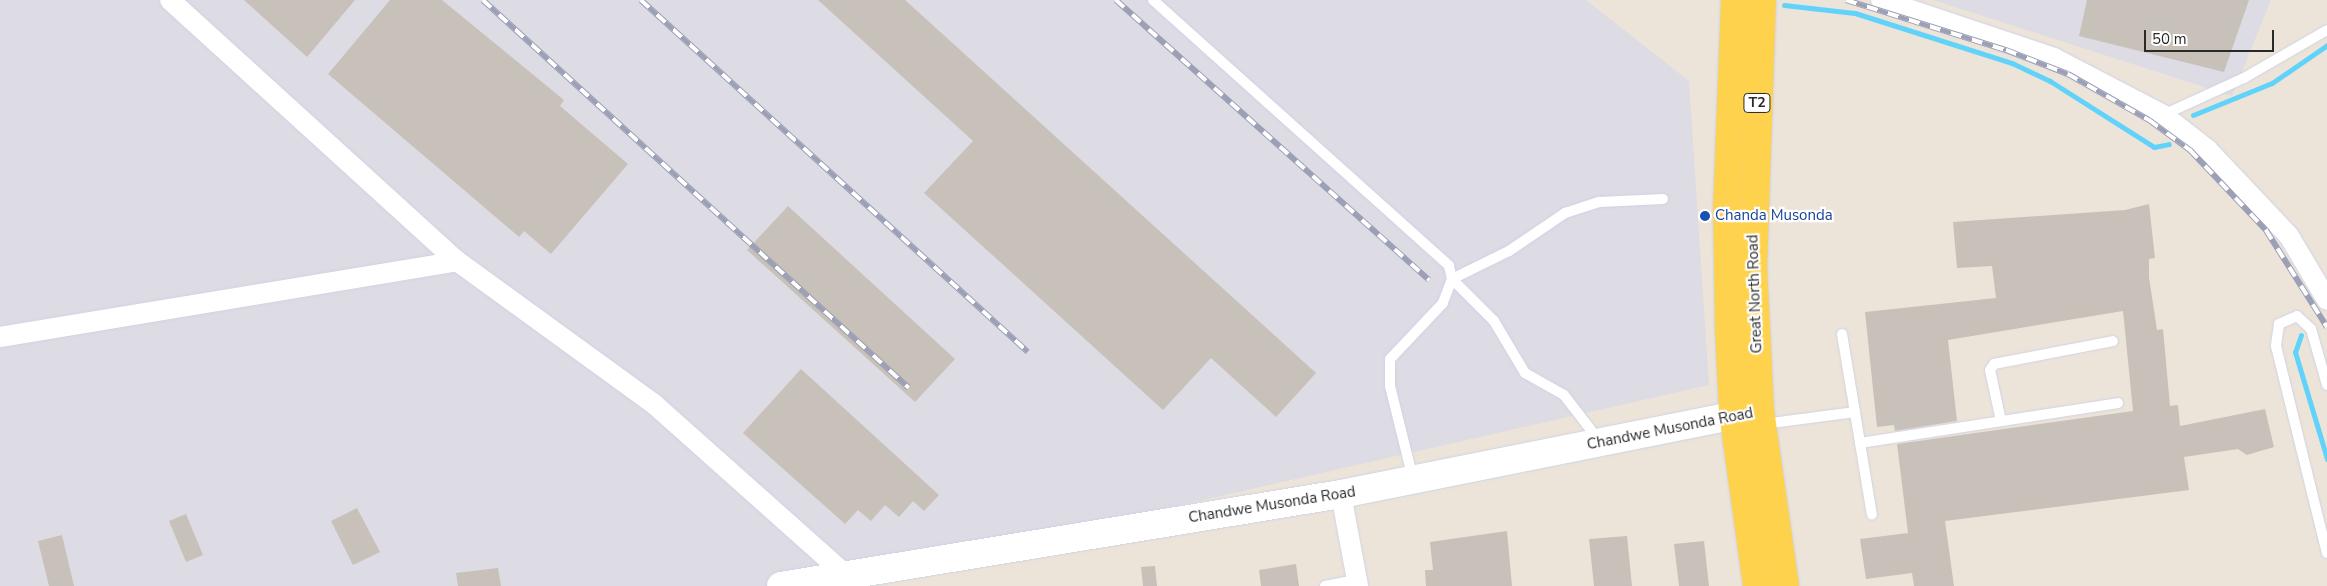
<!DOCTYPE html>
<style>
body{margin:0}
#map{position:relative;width:2327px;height:586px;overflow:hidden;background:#ede4d9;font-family:"Nunito Sans",sans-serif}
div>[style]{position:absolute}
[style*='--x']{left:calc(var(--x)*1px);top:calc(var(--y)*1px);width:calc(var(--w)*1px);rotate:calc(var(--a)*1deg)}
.industrial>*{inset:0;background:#dddbe4}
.stream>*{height:5px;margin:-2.5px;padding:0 2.5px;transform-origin:2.5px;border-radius:2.5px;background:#61d3fa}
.building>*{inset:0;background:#c8c1b9}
.roads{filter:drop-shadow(0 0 1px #ced3e4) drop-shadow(0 0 1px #ced3e4)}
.lane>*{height:10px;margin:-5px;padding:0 5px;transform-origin:5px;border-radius:5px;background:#fff}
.street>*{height:20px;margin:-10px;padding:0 10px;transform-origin:10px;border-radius:10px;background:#fff}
.secondary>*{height:28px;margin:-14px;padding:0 14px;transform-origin:14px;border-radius:14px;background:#fff}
.primary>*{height:28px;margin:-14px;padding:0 14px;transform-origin:14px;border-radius:14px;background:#fed24d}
.rail>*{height:5.5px;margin-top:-2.75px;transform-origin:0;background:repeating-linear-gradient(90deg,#fff 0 11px,#9ca0b6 0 22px);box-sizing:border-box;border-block:1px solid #9ca0b6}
.dots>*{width:14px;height:14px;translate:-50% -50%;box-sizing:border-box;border:2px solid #fff;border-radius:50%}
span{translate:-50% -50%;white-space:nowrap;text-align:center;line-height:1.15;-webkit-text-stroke:4.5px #fff;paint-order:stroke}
.shield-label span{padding:1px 4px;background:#fff;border:1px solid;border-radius:4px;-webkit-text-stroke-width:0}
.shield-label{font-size:14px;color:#292929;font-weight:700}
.transit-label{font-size:15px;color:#164399}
.left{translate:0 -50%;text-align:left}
.street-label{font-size:15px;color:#292929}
.scale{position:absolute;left:2144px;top:30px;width:130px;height:22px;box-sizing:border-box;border:2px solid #292929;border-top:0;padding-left:6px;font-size:15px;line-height:18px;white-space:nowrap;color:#292929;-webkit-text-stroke:4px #fff;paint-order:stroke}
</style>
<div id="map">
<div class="industrial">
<div style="clip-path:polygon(0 0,1586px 0,1689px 81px,1709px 385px,824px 586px,0 586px)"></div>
<div style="clip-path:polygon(1933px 0,2271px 0,2232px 96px)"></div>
</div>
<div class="stream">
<div style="--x:1784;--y:5;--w:71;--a:6.4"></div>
<div style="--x:1855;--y:13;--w:165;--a:17.7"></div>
<div style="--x:2012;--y:63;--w:42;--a:25.3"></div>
<div style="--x:2050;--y:81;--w:123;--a:32.4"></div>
<div style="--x:2154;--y:147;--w:15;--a:-11"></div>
<div style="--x:2193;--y:115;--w:85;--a:-22.1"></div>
<div style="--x:2272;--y:83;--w:67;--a:-34.6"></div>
<div style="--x:2301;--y:335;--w:18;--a:109"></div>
<div style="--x:2295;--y:352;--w:112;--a:73.3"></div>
</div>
<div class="building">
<div style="clip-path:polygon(244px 0,355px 0,307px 57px)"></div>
<div style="clip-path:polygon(390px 0,442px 0,564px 100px,560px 106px,628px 164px,551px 254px,524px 231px,519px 237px,328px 74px)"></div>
<div style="clip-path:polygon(818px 0,905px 0,1316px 373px,1276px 417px,1211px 358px,1163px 410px,924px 193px,973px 141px)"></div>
<div style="clip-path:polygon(2087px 0,2249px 0,2224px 72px,2079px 36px)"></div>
<div style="clip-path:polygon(2149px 204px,2155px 258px,2149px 259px,2149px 277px,2157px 330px,2163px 329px,2170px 406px,2178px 405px,2180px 426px,2265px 409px,2274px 447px,2247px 455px,2238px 449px,2184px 457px,2189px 490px,1945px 521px,1954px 586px,1914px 586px,1912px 573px,1866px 579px,1860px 539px,1908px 533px,1897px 444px,2133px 411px,2123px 311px,1948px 340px,1957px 421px,1895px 431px,1894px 425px,1877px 427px,1865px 312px,1996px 298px,1992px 266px,1957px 268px,1953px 222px,2125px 210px)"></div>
<div style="clip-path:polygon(788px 206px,955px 359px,915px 402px,747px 250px)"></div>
<div style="clip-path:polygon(801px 369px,939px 495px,924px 511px,913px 501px,899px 517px,885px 505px,871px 521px,858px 510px,845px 524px,743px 433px)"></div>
<div style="clip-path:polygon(357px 508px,380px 552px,353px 565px,331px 521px)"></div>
<div style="clip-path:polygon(186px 514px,203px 555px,186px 562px,169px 521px)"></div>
<div style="clip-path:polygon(1507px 531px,1512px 586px,1426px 586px,1425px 570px,1433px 570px,1430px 542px)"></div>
<div style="clip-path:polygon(62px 535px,74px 586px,49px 586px,38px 541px)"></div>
<div style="clip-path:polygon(1627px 536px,1632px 586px,1594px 586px,1589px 539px)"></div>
<div style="clip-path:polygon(1704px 541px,1709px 586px,1679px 586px,1674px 544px)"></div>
<div style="clip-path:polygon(1296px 564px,1299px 586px,1261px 586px,1259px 570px)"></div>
<div style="clip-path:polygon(1155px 566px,1157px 586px,1143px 586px,1141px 567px)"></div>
<div style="clip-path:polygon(498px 568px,501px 586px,458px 586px,456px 573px)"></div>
</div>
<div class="roads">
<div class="lane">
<div style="--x:1153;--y:0;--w:398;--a:41.9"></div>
<div style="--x:1449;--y:266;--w:13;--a:77"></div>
<div style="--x:1452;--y:279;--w:26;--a:111"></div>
<div style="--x:1443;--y:303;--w:77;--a:133.4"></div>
<div style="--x:1390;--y:359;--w:27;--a:90"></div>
<div style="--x:1390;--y:386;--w:96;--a:76.1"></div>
<div style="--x:2163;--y:115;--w:89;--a:-24.6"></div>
<div style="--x:2244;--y:78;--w:96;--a:-30"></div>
<div style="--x:1842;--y:334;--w:183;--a:80.6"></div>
<div style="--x:2327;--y:385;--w:58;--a:-105.9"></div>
<div style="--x:2311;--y:329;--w:19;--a:-137"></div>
<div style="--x:2297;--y:316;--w:20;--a:156"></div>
<div style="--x:2279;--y:324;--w:22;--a:98"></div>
<div style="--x:2276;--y:346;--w:213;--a:76.2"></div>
<div style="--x:2001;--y:421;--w:52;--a:-102.2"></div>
<div style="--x:1990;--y:370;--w:7;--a:-56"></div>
<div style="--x:1994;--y:364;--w:121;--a:-10.9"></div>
<div style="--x:1764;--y:424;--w:92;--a:-7.5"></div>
<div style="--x:1598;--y:439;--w:56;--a:-127.7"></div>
<div style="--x:1564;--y:395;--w:45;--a:-150.6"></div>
<div style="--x:1525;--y:373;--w:61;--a:-120.8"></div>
<div style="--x:1494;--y:321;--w:59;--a:-135"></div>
<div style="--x:1452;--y:279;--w:64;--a:-26.2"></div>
<div style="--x:1509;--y:251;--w:68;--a:-34.2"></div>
<div style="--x:1565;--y:213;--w:36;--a:-18"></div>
<div style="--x:1599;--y:202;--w:64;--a:-2.7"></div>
<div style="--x:1860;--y:443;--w:261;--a:-8.8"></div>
<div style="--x:1325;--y:586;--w:33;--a:-11"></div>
</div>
<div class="street">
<div style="--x:170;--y:0;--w:388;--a:42.3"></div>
<div style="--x:1881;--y:0;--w:182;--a:18.5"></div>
<div style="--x:2054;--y:58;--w:123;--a:27.6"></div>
<div style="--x:2163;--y:115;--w:57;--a:37.9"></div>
<div style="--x:2208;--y:150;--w:118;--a:46.7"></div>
<div style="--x:2289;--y:236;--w:74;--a:59.3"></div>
<div style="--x:0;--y:337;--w:463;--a:-9.4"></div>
<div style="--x:457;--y:261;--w:243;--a:36"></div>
<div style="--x:654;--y:404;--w:256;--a:41.7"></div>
<div style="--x:1341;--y:494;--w:94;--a:79.5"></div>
</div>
<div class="secondary">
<div style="--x:781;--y:586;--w:568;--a:-9.33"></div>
<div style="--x:1341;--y:494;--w:423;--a:-11.3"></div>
</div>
<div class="primary">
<div style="--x:1735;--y:0;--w:205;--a:92.2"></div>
<div style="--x:1727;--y:205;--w:125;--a:89.1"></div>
<div style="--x:1729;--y:330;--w:83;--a:87.2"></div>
<div style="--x:1733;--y:413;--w:175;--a:82.1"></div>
<div style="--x:1762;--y:0;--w:266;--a:91.9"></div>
<div style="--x:1753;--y:266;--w:144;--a:87.2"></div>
<div style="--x:1760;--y:410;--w:178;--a:81.9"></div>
</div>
</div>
<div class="rail">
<div style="--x:483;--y:0;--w:576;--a:42.33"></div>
<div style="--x:641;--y:0;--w:523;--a:42.29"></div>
<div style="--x:1116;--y:0;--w:420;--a:41.8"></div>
<div style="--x:1846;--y:0;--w:168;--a:17.4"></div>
<div style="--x:2006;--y:50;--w:66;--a:21.2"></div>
<div style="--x:2068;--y:74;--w:93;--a:29.6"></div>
<div style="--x:2149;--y:120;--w:51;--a:36.2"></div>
<div style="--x:2190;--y:150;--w:110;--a:46.5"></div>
<div style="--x:2266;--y:230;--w:115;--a:57.8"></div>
</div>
<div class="dots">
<div style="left:1705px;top:216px;background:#1a4fb4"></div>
</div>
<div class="shield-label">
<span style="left:1757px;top:103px">T2</span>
</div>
<div class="transit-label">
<span class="left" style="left:1715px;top:216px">Chanda Musonda</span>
</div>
<div class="street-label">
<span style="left:1755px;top:294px;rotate:-92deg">Great North Road</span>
<span style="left:1670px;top:429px;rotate:-11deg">Chandwe Musonda Road</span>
<span style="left:1272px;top:505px;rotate:-9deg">Chandwe Musonda Road</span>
</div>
<div class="scale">50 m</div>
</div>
